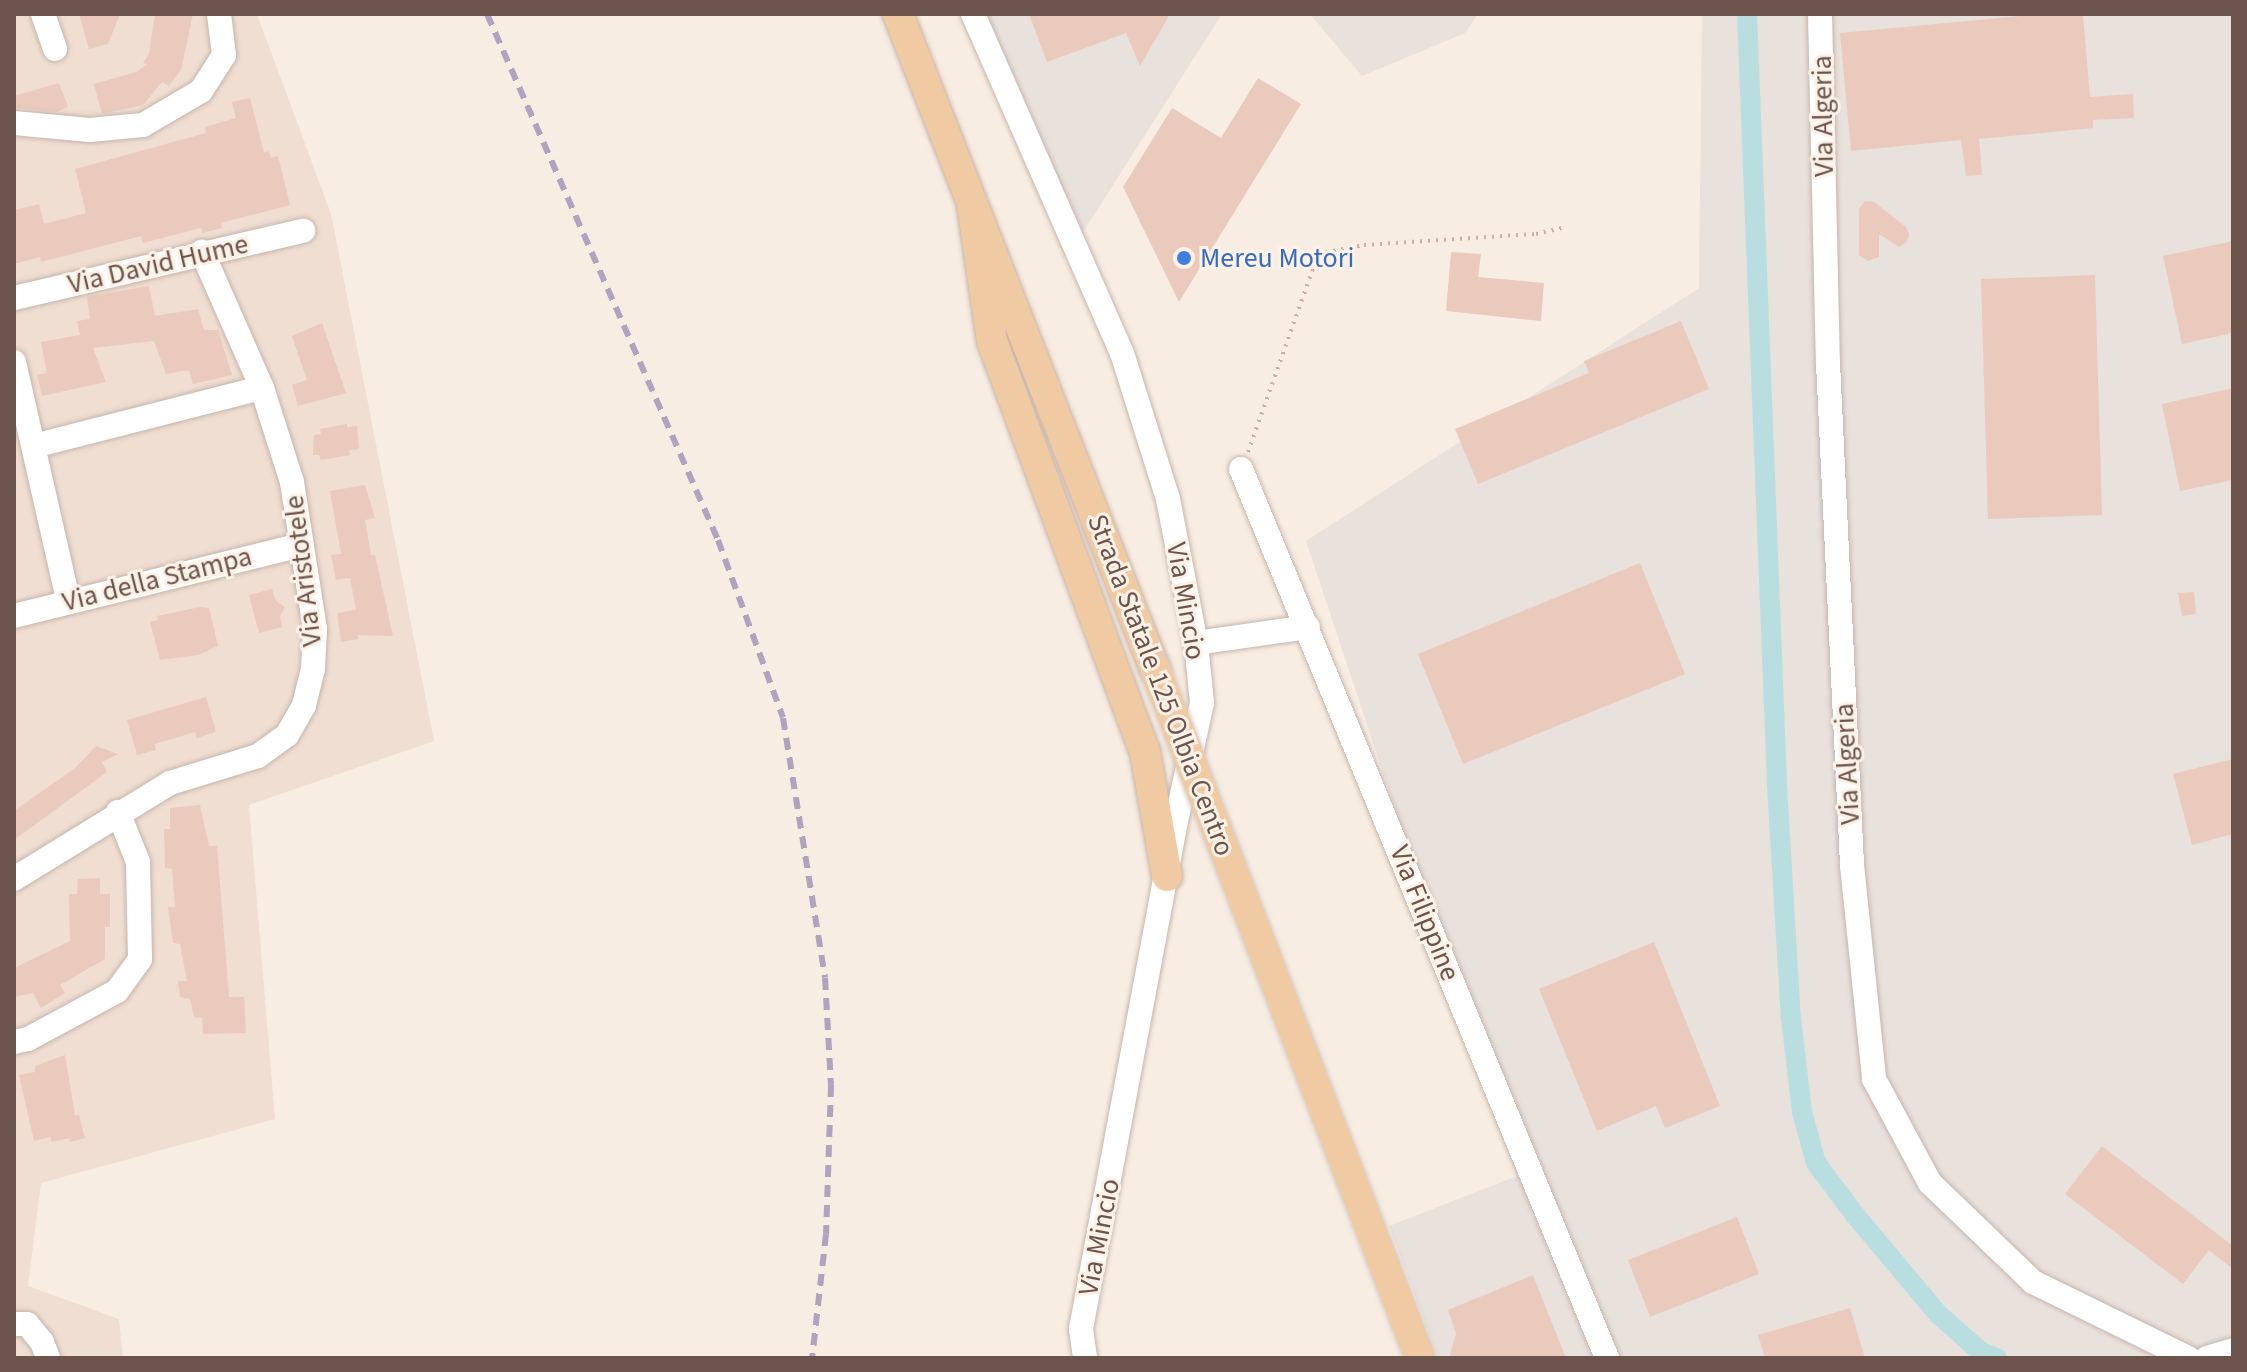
<!DOCTYPE html>
<style>
body{margin:0}
#map{position:relative;width:2247px;height:1372px;overflow:hidden;background:#f8ede2;font-family:"Source Sans 3",sans-serif}
div>[style]{position:absolute}
[style*='--x']{left:calc(var(--x)*1px);top:calc(var(--y)*1px);width:calc(var(--w)*1px);rotate:calc(var(--a)*1deg)}
.residential>*{inset:0;background:#efded1}
.industrial>*{inset:0;background:#e8e1dc}
.canal>*{height:20px;margin:-10px;padding:0 10px;transform-origin:10px;border-radius:10px;background:#b9dedf}
.building>*{inset:0;background:#eacabd}
.path>*{height:4px;margin-top:-2px;transform-origin:0;background:repeating-linear-gradient(90deg,#ceada1 0 2px,transparent 0 8px)}
.roads{filter:drop-shadow(0 0 2px #c7b4ab) drop-shadow(0 0 2px #c7b4ab)}
.minor>*{height:24px;margin:-12px;padding:0 12px;transform-origin:12px;border-radius:12px;background:#fff}
.major>*{height:30px;margin:-15px;padding:0 15px;transform-origin:15px;border-radius:15px;background:#f0caa2}
.rail>*{height:6px;margin-top:-3px;transform-origin:0;background:repeating-linear-gradient(90deg,#afa3bf 0 12px,transparent 0 20px)}
.bridges{filter:drop-shadow(0 0 2px #d3ccc9) drop-shadow(0 0 2px #d3ccc9)}
.major-bridge>*{height:30px;margin:-15px;padding:0 15px;transform-origin:15px;border-radius:15px;background:#f0caa2}
.dots>*{width:22px;height:22px;translate:-50% -50%;box-sizing:border-box;border:4px solid #fcf1e7;border-radius:50%}
span{translate:-50% -50%;white-space:nowrap;text-align:center;line-height:1.15;-webkit-text-stroke:6px #fcf1e7;paint-order:stroke}
.street-label{font-size:28px;color:#6c544c}
.shop-label{font-size:28px;color:#366cbe}
.left{translate:0 -50%;text-align:left}
.frame{position:absolute;inset:0;border:16px solid #6c544c;pointer-events:none}
</style>
<div id="map">
<div class="residential">
<div style="clip-path:polygon(14px 14px,257px 14px,331px 214px,434px 741px,249px 805px,275px 1119px,41px 1183px,28px 1286px,119px 1319px,123px 1358px,14px 1358px)"></div>
</div>
<div class="industrial">
<div style="clip-path:polygon(982px 14px,1222px 14px,1071px 251px)"></div>
<div style="clip-path:polygon(1310px 14px,1478px 14px,1465px 33px,1362px 76px)"></div>
<div style="clip-path:polygon(1702px 14px,2233px 14px,2233px 1358px,1438px 1358px,1389px 1226px,1517px 1176px,1306px 541px,1699px 288px)"></div>
</div>
<div class="canal">
<div style="--x:1747;--y:14;--w:772;--a:87.77"></div>
<div style="--x:1777;--y:785;--w:233;--a:86.6"></div>
<div style="--x:1791;--y:1018;--w:95;--a:83.3"></div>
<div style="--x:1802;--y:1112;--w:53;--a:74.6"></div>
<div style="--x:1816;--y:1163;--w:65;--a:53.1"></div>
<div style="--x:1855;--y:1215;--w:129;--a:50"></div>
<div style="--x:1938;--y:1314;--w:57;--a:41.5"></div>
<div style="--x:1981;--y:1352;--w:17;--a:21"></div>
</div>
<div class="building">
<div style="clip-path:polygon(79px 14px,120px 14px,108px 44px,89px 49px)"></div>
<div style="clip-path:polygon(155px 14px,193px 14px,181px 70px,169px 86px,162px 82px,143px 105px,102px 114px,94px 84px,136px 72px,147px 64px,143px 63px,149px 54px)"></div>
<div style="clip-path:polygon(1029px 14px,1170px 14px,1140px 66px,1126px 33px,1047px 62px)"></div>
<div style="clip-path:polygon(2043px 14px,2083px 14px,2090px 97px,2133px 94px,2134px 118px,2093px 120px,2093px 128px,1979px 139px,1982px 175px,1966px 176px,1961px 140px,1851px 151px,1840px 33px)"></div>
<div style="clip-path:polygon(1258px 78px,1301px 104px,1179px 302px,1123px 187px,1172px 108px,1221px 138px)"></div>
<div style="clip-path:polygon(59px 83px,68px 107px,57px 112px,17px 108px,14px 96px)"></div>
<div style="clip-path:polygon(250px 98px,264px 153px,269px 151px,271px 158px,278px 156px,290px 205px,221px 223px,222px 228px,202px 233px,201px 228px,143px 243px,141px 236px,41px 262px,40px 257px,14px 264px,14px 210px,39px 204px,44px 224px,86px 213px,75px 169px,206px 133px,205px 127px,236px 118px,232px 102px)"></div>
<div style="clip-path:polygon(1865px 201px,1874px 202px,1906px 227px,1909px 234px,1907px 242px,1899px 247px,1879px 234px,1879px 257px,1868px 261px,1859px 255px,1859px 209px)"></div>
<div style="clip-path:polygon(2233px 241px,2233px 333px,2182px 344px,2163px 256px)"></div>
<div style="clip-path:polygon(1451px 252px,1481px 254px,1478px 277px,1544px 283px,1541px 321px,1446px 311px)"></div>
<div style="clip-path:polygon(2095px 275px,2102px 515px,1988px 519px,1981px 279px)"></div>
<div style="clip-path:polygon(149px 286px,155px 316px,198px 309px,204px 330px,218px 330px,232px 375px,193px 384px,189px 370px,166px 374px,154px 341px,93px 348px,106px 382px,42px 396px,37px 375px,47px 373px,41px 342px,80px 335px,77px 321px,90px 319px,87px 297px)"></div>
<div style="clip-path:polygon(1681px 321px,1709px 389px,1478px 484px,1455px 429px,1589px 373px,1584px 361px)"></div>
<div style="clip-path:polygon(322px 323px,346px 393px,298px 406px,292px 385px,307px 380px,292px 336px)"></div>
<div style="clip-path:polygon(2233px 388px,2233px 480px,2180px 491px,2162px 404px)"></div>
<div style="clip-path:polygon(347px 424px,347px 427px,357px 426px,359px 449px,349px 450px,350px 455px,321px 460px,319px 455px,313px 455px,314px 435px,321px 434px,320px 429px)"></div>
<div style="clip-path:polygon(365px 485px,375px 518px,365px 520px,371px 555px,375px 555px,393px 636px,358px 635px,358px 639px,341px 642px,337px 613px,356px 610px,350px 578px,336px 580px,331px 555px,341px 554px,330px 491px)"></div>
<div style="clip-path:polygon(1640px 563px,1685px 674px,1463px 764px,1418px 654px)"></div>
<div style="clip-path:polygon(272px 589px,276px 601px,285px 607px,280px 616px,282px 627px,259px 633px,249px 595px)"></div>
<div style="clip-path:polygon(2194px 592px,2196px 614px,2182px 616px,2178px 593px)"></div>
<div style="clip-path:polygon(200px 607px,209px 608px,218px 646px,198px 655px,160px 660px,150px 622px,158px 620px,157px 616px)"></div>
<div style="clip-path:polygon(206px 697px,216px 732px,197px 738px,195px 732px,155px 744px,156px 750px,137px 755px,127px 720px)"></div>
<div style="clip-path:polygon(96px 746px,118px 754px,102px 762px,107px 772px,14px 840px,14px 811px,75px 768px)"></div>
<div style="clip-path:polygon(2233px 759px,2233px 834px,2192px 845px,2173px 774px)"></div>
<div style="clip-path:polygon(200px 805px,209px 846px,217px 846px,229px 997px,244px 997px,246px 1033px,203px 1034px,202px 1018px,194px 1017px,190px 999px,180px 997px,178px 981px,187px 981px,180px 944px,173px 943px,168px 907px,175px 907px,172px 869px,165px 868px,164px 829px,170px 829px,170px 808px)"></div>
<div style="clip-path:polygon(100px 878px,100px 894px,110px 894px,110px 927px,105px 927px,105px 959px,60px 985px,65px 993px,41px 1008px,33px 993px,14px 997px,14px 968px,70px 941px,69px 894px,77px 894px,78px 879px)"></div>
<div style="clip-path:polygon(1654px 942px,1720px 1106px,1665px 1128px,1656px 1106px,1597px 1131px,1539px 989px)"></div>
<div style="clip-path:polygon(65px 1055px,75px 1116px,79px 1115px,85px 1138px,70px 1142px,69px 1138px,52px 1142px,50px 1137px,34px 1141px,19px 1075px,35px 1072px,35px 1066px)"></div>
<div style="clip-path:polygon(2102px 1146px,2233px 1246px,2233px 1269px,2209px 1250px,2183px 1284px,2065px 1194px)"></div>
<div style="clip-path:polygon(1737px 1217px,1759px 1274px,1650px 1317px,1628px 1260px)"></div>
<div style="clip-path:polygon(1533px 1275px,1566px 1358px,1449px 1358px,1456px 1334px,1448px 1310px)"></div>
<div style="clip-path:polygon(1850px 1308px,1865px 1358px,1765px 1358px,1758px 1335px)"></div>
</div>
<div class="path">
<div style="--x:1248;--y:452;--w:210;--a:-70.5"></div>
<div style="--x:1318;--y:254;--w:47;--a:-11.1"></div>
<div style="--x:1364;--y:245;--w:172;--a:-3.7"></div>
<div style="--x:1536;--y:234;--w:31;--a:-13"></div>
</div>
<div class="roads">
<div class="minor">
<div style="--x:43;--y:14;--w:37;--a:71"></div>
<div style="--x:973;--y:14;--w:370;--a:66.3"></div>
<div style="--x:1122;--y:353;--w:153;--a:72.5"></div>
<div style="--x:1168;--y:499;--w:147;--a:79"></div>
<div style="--x:1196;--y:643;--w:60;--a:84.3"></div>
<div style="--x:1202;--y:703;--w:126;--a:102.4"></div>
<div style="--x:1175;--y:826;--w:512;--a:100.59"></div>
<div style="--x:1081;--y:1329;--w:29;--a:82"></div>
<div style="--x:1820;--y:14;--w:349;--a:88.7"></div>
<div style="--x:1828;--y:363;--w:503;--a:87.26"></div>
<div style="--x:1852;--y:865;--w:215;--a:84.1"></div>
<div style="--x:1874;--y:1079;--w:118;--a:61.7"></div>
<div style="--x:1930;--y:1183;--w:143;--a:43.9"></div>
<div style="--x:2033;--y:1282;--w:173;--a:26.1"></div>
<div style="--x:14;--y:123;--w:76;--a:5.3"></div>
<div style="--x:90;--y:130;--w:53;--a:-5.4"></div>
<div style="--x:143;--y:125;--w:67;--a:-30.4"></div>
<div style="--x:201;--y:91;--w:43;--a:-57.4"></div>
<div style="--x:224;--y:55;--w:41;--a:-97"></div>
<div style="--x:14;--y:298;--w:297;--a:-13.1"></div>
<div style="--x:14;--y:362;--w:244;--a:77.2"></div>
<div style="--x:34;--y:446;--w:235;--a:-14.3"></div>
<div style="--x:1241;--y:469;--w:961;--a:67.62"></div>
<div style="--x:14;--y:616;--w:296;--a:-13.9"></div>
<div style="--x:1196;--y:643;--w:113;--a:-8.1"></div>
<div style="--x:14;--y:879;--w:183;--a:-31.6"></div>
<div style="--x:170;--y:783;--w:92;--a:-17.1"></div>
<div style="--x:258;--y:756;--w:36;--a:-36"></div>
<div style="--x:287;--y:735;--w:34;--a:-60"></div>
<div style="--x:304;--y:705;--w:37;--a:-76"></div>
<div style="--x:313;--y:669;--w:40;--a:-87.1"></div>
<div style="--x:315;--y:629;--w:149;--a:-98.9"></div>
<div style="--x:292;--y:482;--w:99;--a:-107.7"></div>
<div style="--x:262;--y:388;--w:149;--a:-113.8"></div>
<div style="--x:14;--y:1042;--w:14;--a:-12"></div>
<div style="--x:28;--y:1039;--w:101;--a:-28.3"></div>
<div style="--x:117;--y:991;--w:39;--a:-54"></div>
<div style="--x:140;--y:959;--w:97;--a:-91.2"></div>
<div style="--x:138;--y:862;--w:54;--a:-111.8"></div>
<div style="--x:14;--y:1324;--w:13;--a:0"></div>
<div style="--x:27;--y:1324;--w:23;--a:50"></div>
<div style="--x:42;--y:1342;--w:17;--a:69"></div>
<div style="--x:2207;--y:1358;--w:27;--a:-17"></div>
</div>
<div class="major">
<div style="--x:898;--y:14;--w:704;--a:68.58"></div>
<div style="--x:972;--y:204;--w:138;--a:81.7"></div>
<div style="--x:992;--y:341;--w:439;--a:69.6"></div>
<div style="--x:1145;--y:752;--w:126;--a:79.9"></div>
</div>
</div>
<div class="rail">
<div style="--x:487;--y:14;--w:574;--a:66.29"></div>
<div style="--x:718;--y:540;--w:189;--a:69.9"></div>
<div style="--x:783;--y:718;--w:263;--a:80.8"></div>
<div style="--x:825;--y:978;--w:107;--a:86.8"></div>
<div style="--x:831;--y:1085;--w:149;--a:91.9"></div>
<div style="--x:826;--y:1234;--w:125;--a:96.4"></div>
</div>
<div class="bridges">
<div class="major-bridge">
<div style="--x:1155;--y:669;--w:738;--a:68.96"></div>
</div>
</div>
<div class="dots">
<div style="left:1184px;top:258px;background:#3f7fe0"></div>
</div>
<div class="street-label">
<span style="left:1823px;top:116px;rotate:-91deg">Via Algeria</span>
<span style="left:158px;top:264px;rotate:-13deg">Via David Hume</span>
<span style="left:303px;top:571px;rotate:-97deg">Via Aristotele</span>
<span style="left:157px;top:579px;rotate:-14deg">Via della Stampa</span>
<span style="left:1186px;top:601px;rotate:80deg">Via Mincio</span>
<span style="left:1161px;top:685px;rotate:69deg">Strada Statale 125 Olbia Centro</span>
<span style="left:1847px;top:764px;rotate:-93deg">Via Algeria</span>
<span style="left:1425px;top:913px;rotate:68deg">Via Filippine</span>
<span style="left:1099px;top:1237px;rotate:-79deg">Via Mincio</span>
</div>
<div class="shop-label">
<span class="left" style="left:1200px;top:258px">Mereu Motori</span>
</div>
<div class="frame"></div>
</div>
